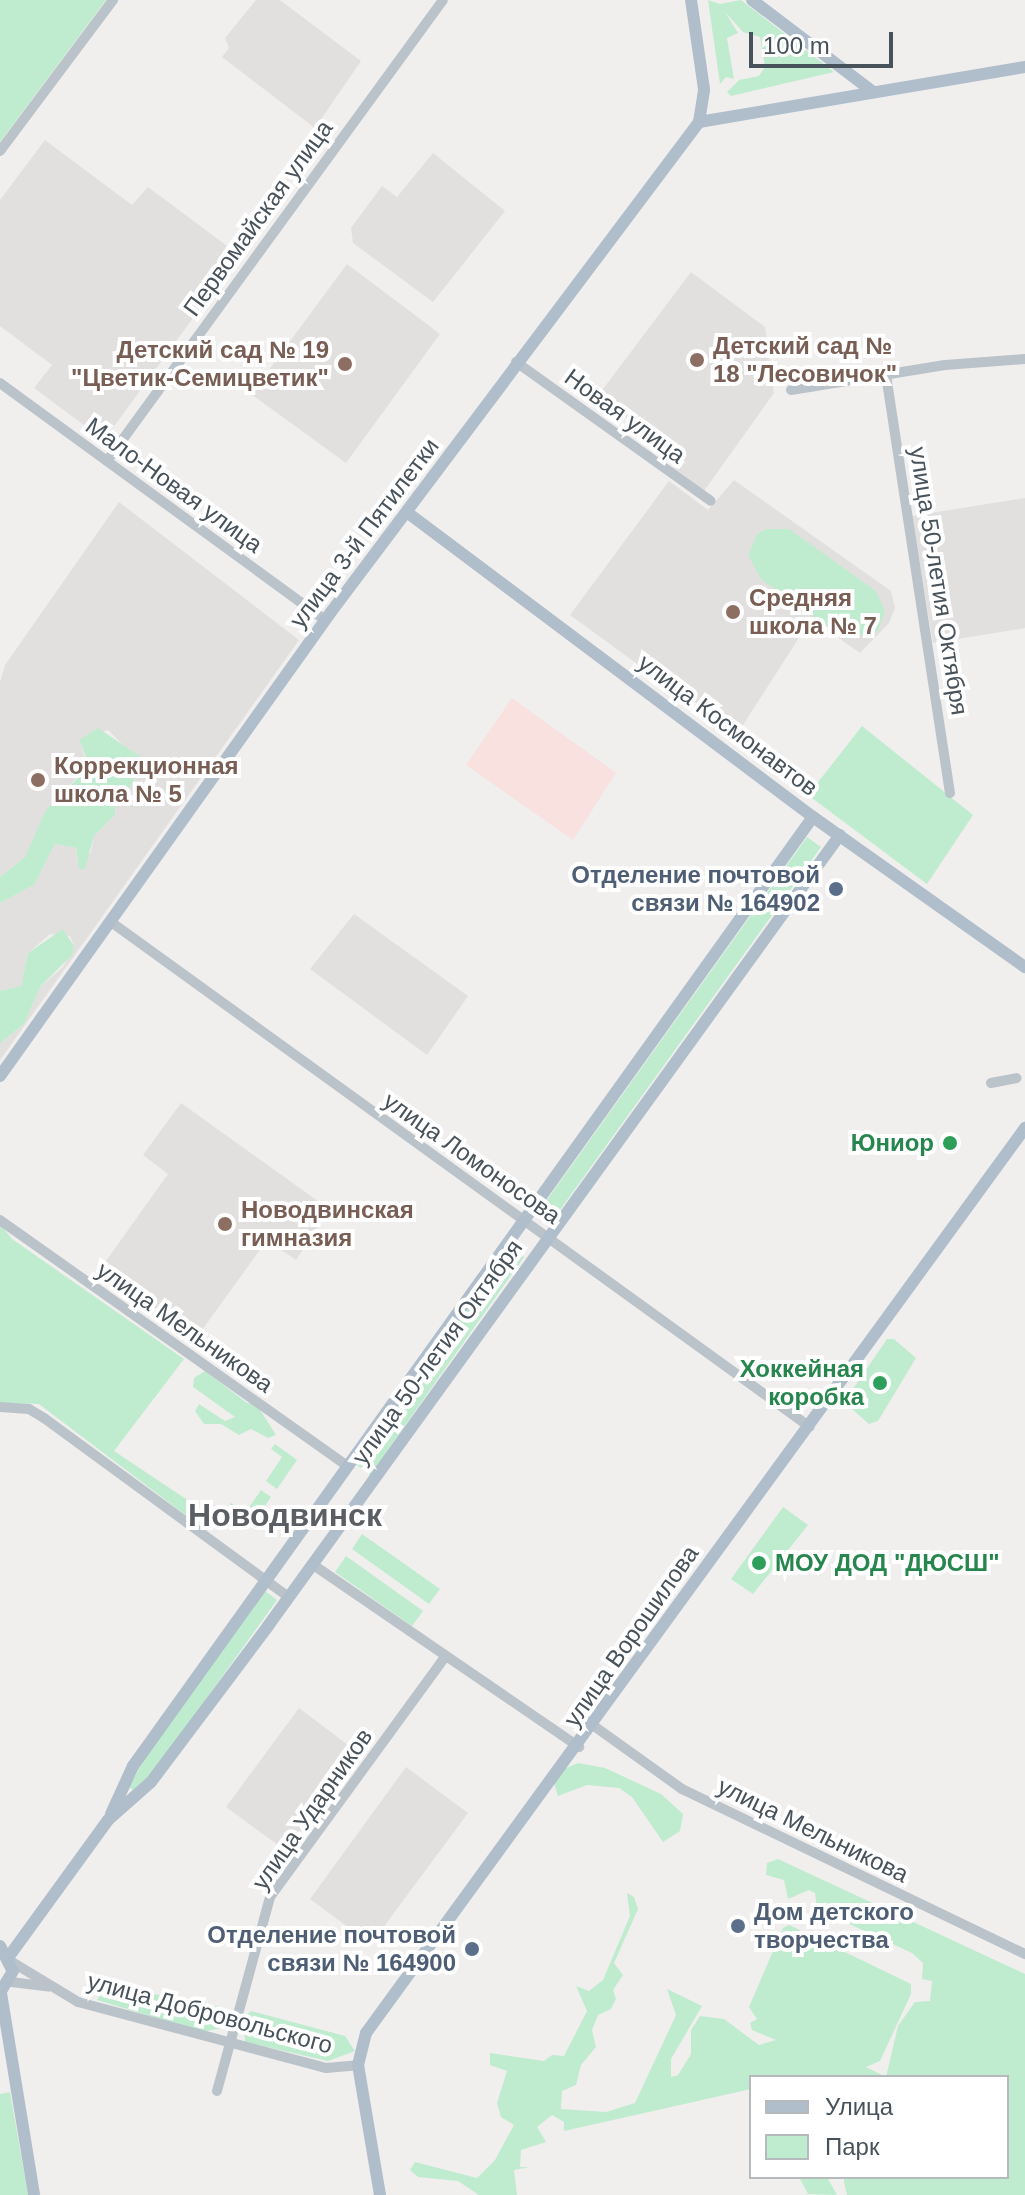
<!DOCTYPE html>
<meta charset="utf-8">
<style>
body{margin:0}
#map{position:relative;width:1025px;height:2195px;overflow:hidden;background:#f1eeee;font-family:Helvetica,sans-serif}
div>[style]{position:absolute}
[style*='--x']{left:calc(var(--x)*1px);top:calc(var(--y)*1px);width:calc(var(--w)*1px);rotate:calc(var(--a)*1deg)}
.education>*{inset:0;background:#e2dfdf}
.medical>*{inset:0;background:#f9e1e0}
.green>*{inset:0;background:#bfeccf}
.minor>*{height:10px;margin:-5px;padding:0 5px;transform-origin:5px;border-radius:5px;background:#bbc3ca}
.major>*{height:12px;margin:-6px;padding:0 6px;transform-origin:6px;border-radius:6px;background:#b0becb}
.dots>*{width:22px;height:22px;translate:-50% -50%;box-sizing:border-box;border:4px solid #fff;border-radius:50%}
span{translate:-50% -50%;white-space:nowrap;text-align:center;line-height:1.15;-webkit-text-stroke:8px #fff;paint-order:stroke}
.street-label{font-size:24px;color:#48525a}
.education-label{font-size:24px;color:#785e54;font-weight:700}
.left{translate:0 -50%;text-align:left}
.right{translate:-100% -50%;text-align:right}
.service-label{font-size:24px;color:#4e5e75;font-weight:700}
.leisure-label{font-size:24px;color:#27864d;font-weight:700}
.district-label{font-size:32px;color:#5b5f63;font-weight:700}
.legend{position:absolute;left:749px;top:2075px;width:260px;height:104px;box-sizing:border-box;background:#fff;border:2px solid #b6babd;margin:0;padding:10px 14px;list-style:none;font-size:24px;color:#48525a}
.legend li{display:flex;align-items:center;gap:16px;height:40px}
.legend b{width:40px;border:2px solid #b6babd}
.scale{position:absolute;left:749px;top:32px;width:144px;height:36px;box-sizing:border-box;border:4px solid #48525a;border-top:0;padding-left:10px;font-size:24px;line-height:28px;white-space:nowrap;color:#48525a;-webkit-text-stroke:6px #fff;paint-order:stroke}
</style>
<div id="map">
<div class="education">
<div style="clip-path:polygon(256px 0,280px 0,361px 61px,315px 128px,222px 57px,229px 48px,225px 38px)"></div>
<div style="clip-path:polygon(45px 140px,132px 205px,148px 187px,239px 255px,104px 440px,34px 388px,52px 365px,0 326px,0 200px)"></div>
<div style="clip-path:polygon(433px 153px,505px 211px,433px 302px,353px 243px,351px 228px,382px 186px,397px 197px)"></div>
<div style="clip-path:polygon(347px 264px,440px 334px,346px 463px,251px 394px)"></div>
<div style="clip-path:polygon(691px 272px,765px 327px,774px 393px,704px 491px,674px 468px,680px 456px,597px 397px)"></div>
<div style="clip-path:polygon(734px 480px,891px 591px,895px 608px,889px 623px,860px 653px,811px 619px,736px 736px,570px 615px,669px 481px,708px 510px)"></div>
<div style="clip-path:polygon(1025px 498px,1025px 628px,933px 643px,912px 516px)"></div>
<div style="clip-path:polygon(119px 502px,299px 640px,0 1060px,0 1043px,24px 1024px,40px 987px,63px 967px,74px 946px,70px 936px,50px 934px,28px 953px,21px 986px,0 991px,0 903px,34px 885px,55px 844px,76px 848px,78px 864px,91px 852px,94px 836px,115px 815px,116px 799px,133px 776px,141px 769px,150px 772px,108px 730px,79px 740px,88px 766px,52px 804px,25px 857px,0 877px,0 682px,5px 665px)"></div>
<div style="clip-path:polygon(354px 914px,468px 996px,427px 1055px,310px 969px)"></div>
<div style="clip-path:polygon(181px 1103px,329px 1209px,296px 1260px,267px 1240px,192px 1344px,96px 1275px,168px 1174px,143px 1155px)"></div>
<div style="clip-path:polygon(299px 1708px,361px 1755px,290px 1854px,226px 1807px)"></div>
<div style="clip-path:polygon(406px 1767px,468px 1813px,371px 1944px,310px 1899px)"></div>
</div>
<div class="medical">
<div style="clip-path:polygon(512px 698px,616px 773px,573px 840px,466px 765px)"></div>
</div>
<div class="green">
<div style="clip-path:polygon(0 0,106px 0,0 142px)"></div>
<div style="clip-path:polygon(708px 0,720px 4px,741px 0,834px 72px,731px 96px,727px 92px,739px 80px,759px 76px,765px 67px,760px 37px,743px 32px,725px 12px,738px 33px,727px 38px,734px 79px,726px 77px,720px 84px)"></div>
<div style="clip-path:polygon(766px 529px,789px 529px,876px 591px,885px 611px,878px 631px,846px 639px,761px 579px,748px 555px,757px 534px)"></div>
<div style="clip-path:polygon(862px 726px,973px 815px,927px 884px,808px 795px)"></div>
<div style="clip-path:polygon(98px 728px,148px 762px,151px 773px,137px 772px,127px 793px,116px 798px,115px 815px,94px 836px,85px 869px,79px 869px,76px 848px,55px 844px,34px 885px,0 903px,0 877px,25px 857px,46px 810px,86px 770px,88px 762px,79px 740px)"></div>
<div style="clip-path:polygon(807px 837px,821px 847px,557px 1214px,544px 1204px)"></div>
<div style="clip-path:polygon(63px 929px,74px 946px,72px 955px,40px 987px,24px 1024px,0 1043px,0 991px,21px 986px,28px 953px)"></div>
<div style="clip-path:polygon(0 1224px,12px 1239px,184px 1359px,114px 1451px,186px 1499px,197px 1517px,192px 1520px,39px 1404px,0 1403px)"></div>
<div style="clip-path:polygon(511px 1248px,524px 1257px,370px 1475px,357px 1465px)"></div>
<div style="clip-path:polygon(887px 1339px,894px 1339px,916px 1358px,878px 1421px,869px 1424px,844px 1402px)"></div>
<div style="clip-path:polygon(205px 1371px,247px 1403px,257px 1405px,276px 1435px,268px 1438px,251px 1429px,239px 1435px,221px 1424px,204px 1424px,195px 1411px,199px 1404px,225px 1421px,235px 1417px,193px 1387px,194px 1378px)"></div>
<div style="clip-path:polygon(275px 1444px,297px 1460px,277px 1489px,266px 1481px,282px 1457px,271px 1449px)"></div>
<div style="clip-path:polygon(261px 1490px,271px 1497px,251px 1526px,227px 1508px,231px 1503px,245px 1513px)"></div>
<div style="clip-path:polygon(783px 1507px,808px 1525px,753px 1594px,731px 1579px)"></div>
<div style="clip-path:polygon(362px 1534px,440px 1589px,429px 1604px,352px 1549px)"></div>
<div style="clip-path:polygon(346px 1556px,423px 1611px,412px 1626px,335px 1572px)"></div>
<div style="clip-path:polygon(265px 1591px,277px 1600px,158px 1766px,134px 1791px,129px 1787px,146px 1756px)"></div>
<div style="clip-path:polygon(578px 1763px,605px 1768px,661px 1794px,683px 1814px,680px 1831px,663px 1842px,632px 1797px,619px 1788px,587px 1785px,558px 1796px,554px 1783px,564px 1769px)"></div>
<div style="clip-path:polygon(778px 1859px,1025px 1974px,1025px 2195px,847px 2195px,844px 2182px,844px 2177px,1007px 2177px,1007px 2077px,751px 2077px,751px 2089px,564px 2131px,564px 2122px,552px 2115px,537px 2127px,546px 2142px,521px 2150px,520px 2167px,530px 2167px,514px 2170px,517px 2195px,479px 2195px,458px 2181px,418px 2177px,410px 2170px,415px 2162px,477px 2178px,495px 2160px,514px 2125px,501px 2117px,497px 2103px,507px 2071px,490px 2065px,490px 2053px,544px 2061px,552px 2055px,564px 2056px,587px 2011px,576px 1986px,589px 1991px,603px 1980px,630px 1916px,627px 1893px,634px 1897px,638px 1909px,614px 1963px,623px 1975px,613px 1990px,616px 1999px,611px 2009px,598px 2015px,592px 2030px,596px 2047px,581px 2065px,576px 2085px,562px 2091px,561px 2109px,606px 2112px,635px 2103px,676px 2015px,667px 1989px,702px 2006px,671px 2059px,671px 2077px,678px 2075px,691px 2054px,691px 2030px,700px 2016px,724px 2019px,759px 2045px,776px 2040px,752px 2030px,750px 2023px,757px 2019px,749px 2007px,783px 1928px,789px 1925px,911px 1984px,911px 1994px,880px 2061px,866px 2067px,886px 2077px,898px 2026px,915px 2002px,930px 2001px,932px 1981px,922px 1979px,923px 1963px,912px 1953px,817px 1909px,815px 1893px,809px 1890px,788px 1899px,784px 1880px,766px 1875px,767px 1863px)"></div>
<div style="clip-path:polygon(125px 1988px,219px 2007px,221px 2028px,203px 2032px,97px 2000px,102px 1993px)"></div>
<div style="clip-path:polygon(251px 2011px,345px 2036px,355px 2051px,328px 2061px,245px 2042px,243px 2017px)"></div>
<div style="clip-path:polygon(10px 2092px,28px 2195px,0 2195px,0 2094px)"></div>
<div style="clip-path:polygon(799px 2177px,827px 2177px,837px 2195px,808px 2194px)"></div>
</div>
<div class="minor">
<div style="--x:0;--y:151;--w:189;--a:-53.2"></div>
<div style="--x:516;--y:362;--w:239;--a:35.5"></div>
<div style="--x:886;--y:375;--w:423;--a:81.3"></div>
<div style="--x:0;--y:383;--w:402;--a:36.1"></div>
<div style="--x:791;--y:390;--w:156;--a:-9.2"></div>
<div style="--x:945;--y:365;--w:80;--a:-4.3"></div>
<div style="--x:107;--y:461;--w:570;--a:-53.91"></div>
<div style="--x:111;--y:922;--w:862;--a:35.85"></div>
<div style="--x:991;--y:1083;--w:26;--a:-11"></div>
<div style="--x:0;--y:1220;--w:425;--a:35.3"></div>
<div style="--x:0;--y:1407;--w:29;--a:4"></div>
<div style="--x:29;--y:1409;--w:17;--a:31"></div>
<div style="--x:44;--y:1418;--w:303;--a:36.2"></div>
<div style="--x:312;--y:1564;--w:324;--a:34.4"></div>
<div style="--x:594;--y:1726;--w:108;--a:35.6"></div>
<div style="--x:682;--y:1789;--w:381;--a:25.7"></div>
<div style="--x:12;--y:1962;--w:77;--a:31.2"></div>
<div style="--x:78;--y:2002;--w:257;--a:14.9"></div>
<div style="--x:326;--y:2068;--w:32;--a:-5"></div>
<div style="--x:11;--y:1982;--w:38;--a:7"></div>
<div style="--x:217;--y:2091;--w:201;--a:-74.7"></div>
<div style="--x:270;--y:1897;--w:297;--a:-53.9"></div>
</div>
<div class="major">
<div style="--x:752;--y:0;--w:151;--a:37.2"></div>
<div style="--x:699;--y:122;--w:331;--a:-9.6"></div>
<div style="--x:408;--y:513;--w:506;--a:36.89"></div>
<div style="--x:813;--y:817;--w:260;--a:35.3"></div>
<div style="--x:0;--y:1076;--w:570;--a:-54.5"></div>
<div style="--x:331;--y:612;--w:613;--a:-53.09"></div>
<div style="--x:699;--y:122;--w:33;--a:-81"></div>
<div style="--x:704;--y:89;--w:90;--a:-98.3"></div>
<div style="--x:111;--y:1814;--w:53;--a:-65.4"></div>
<div style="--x:133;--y:1766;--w:1167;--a:-54.38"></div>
<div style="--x:0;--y:1946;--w:28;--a:63"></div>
<div style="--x:13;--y:1971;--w:26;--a:121"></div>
<div style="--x:10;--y:1955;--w:167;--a:-54"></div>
<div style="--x:108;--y:1820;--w:57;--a:-41.5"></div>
<div style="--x:151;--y:1782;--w:195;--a:-53.1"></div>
<div style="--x:268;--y:1626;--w:976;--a:-54.13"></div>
<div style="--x:1;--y:1993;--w:205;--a:80.7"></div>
<div style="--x:380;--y:2195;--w:132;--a:-99.6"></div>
<div style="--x:358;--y:2065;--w:33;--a:-76"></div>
<div style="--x:366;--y:2033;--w:1120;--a:-53.94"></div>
</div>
<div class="dots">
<div style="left:697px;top:360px;background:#8d6e63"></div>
<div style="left:345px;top:364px;background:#8d6e63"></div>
<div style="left:733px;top:612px;background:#8d6e63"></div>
<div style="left:38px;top:780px;background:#8d6e63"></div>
<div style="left:836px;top:889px;background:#5c6f8a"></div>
<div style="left:950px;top:1143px;background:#2e9e5b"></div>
<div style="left:225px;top:1224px;background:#8d6e63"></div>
<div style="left:880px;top:1383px;background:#2e9e5b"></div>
<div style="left:759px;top:1563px;background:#2e9e5b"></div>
<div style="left:738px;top:1926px;background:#5c6f8a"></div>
<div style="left:472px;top:1949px;background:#5c6f8a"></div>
</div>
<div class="street-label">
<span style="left:258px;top:218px;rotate:-54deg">Первомайская улица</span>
<span style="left:625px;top:416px;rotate:36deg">Новая улица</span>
<span style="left:174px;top:485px;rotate:36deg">Мало-Новая улица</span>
<span style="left:364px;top:533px;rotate:-53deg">улица 3-й Пятилетки</span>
<span style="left:939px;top:581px;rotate:81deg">улица 50-летия Октября</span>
<span style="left:728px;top:725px;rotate:37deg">улица Космонавтов</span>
<span style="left:472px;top:1158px;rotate:35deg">улица Ломоносова</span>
<span style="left:185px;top:1327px;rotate:35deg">улица Мельникова</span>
<span style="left:437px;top:1352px;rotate:-54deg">улица 50-летия Октября</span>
<span style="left:631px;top:1636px;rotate:-55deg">улица Ворошилова</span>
<span style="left:312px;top:1809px;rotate:-55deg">улица Ударников</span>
<span style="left:813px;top:1830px;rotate:26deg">улица Мельникова</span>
<span style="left:210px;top:2013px;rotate:15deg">улица Добровольского</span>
</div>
<div class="education-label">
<span class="left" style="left:713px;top:360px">Детский сад №<br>18 "Лесовичок"</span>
<span class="right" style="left:329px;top:364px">Детский сад № 19<br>"Цветик-Семицветик"</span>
<span class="left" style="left:749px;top:612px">Средняя<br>школа № 7</span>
<span class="left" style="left:54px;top:780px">Коррекционная<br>школа № 5</span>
<span class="left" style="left:241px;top:1224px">Новодвинская<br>гимназия</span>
</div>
<div class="service-label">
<span class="right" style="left:820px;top:889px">Отделение почтовой<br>связи № 164902</span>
<span class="left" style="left:754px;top:1926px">Дом детского<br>творчества</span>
<span class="right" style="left:456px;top:1949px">Отделение почтовой<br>связи № 164900</span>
</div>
<div class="leisure-label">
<span class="right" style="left:934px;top:1143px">Юниор</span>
<span class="right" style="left:864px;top:1383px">Хоккейная<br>коробка</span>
<span class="left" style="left:775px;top:1563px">МОУ ДОД "ДЮСШ"</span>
</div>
<div class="district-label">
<span style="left:285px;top:1515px">Новодвинск</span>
</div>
<ul class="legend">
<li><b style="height:10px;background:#b0becb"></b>Улица</li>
<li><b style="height:22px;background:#bfeccf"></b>Парк</li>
</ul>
<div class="scale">100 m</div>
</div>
